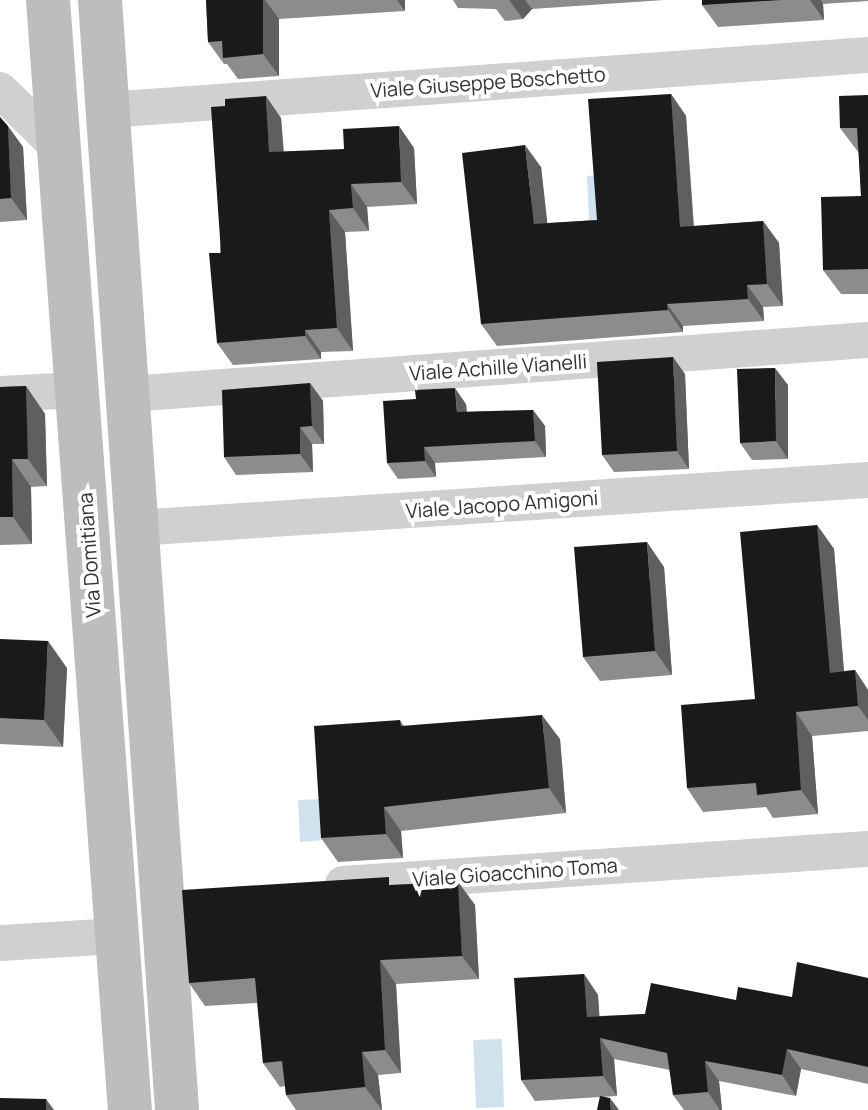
<!DOCTYPE html>
<style>
body{margin:0}
#map{position:relative;width:868px;height:1110px;overflow:hidden;background:#fff;font-family:Manrope,sans-serif}
div>[style]{position:absolute}
[style*='--x']{left:calc(var(--x)*1px);top:calc(var(--y)*1px);width:calc(var(--w)*1px);rotate:calc(var(--a)*1deg)}
.water>*{inset:0;background:#cfe2ee}
.street>*{height:36px;margin:-18px;padding:0 18px;transform-origin:18px;border-radius:18px;background:#d0d0d0}
.secondary>*{height:44px;margin:-22px;padding:0 22px;transform-origin:22px;border-radius:22px;background:#bdbdbd}
.wall>*{inset:0;background:#8c8c8c}
.shaded-wall>*{inset:0;background:#5f5f5f}
.building>*{inset:0;background:#1a1a1a}
span{translate:-50% -50%;white-space:nowrap;text-align:center;line-height:1.15;-webkit-text-stroke:8px #fff;paint-order:stroke}
.street-label{font-size:20px;color:#333}
</style>
<div id="map">
<div class="water">
<div style="clip-path:polygon(607px 174px,608px 219px,589px 220px,587px 176px)"></div>
<div style="clip-path:polygon(322px 799px,324px 840px,300px 842px,298px 800px)"></div>
<div style="clip-path:polygon(502px 1039px,504px 1107px,476px 1108px,473px 1040px)"></div>
</div>
<div class="street">
<div style="--x:0;--y:90;--w:83;--a:44.5"></div>
<div style="--x:107;--y:110;--w:763;--a:-4.13"></div>
<div style="--x:0;--y:394;--w:77;--a:-3"></div>
<div style="--x:128;--y:394;--w:742;--a:-4.17"></div>
<div style="--x:136;--y:528;--w:734;--a:-3.75"></div>
<div style="--x:343;--y:884;--w:526;--a:-3.81"></div>
<div style="--x:0;--y:943;--w:117;--a:-3.4"></div>
</div>
<div class="secondary">
<div style="--x:48;--y:0;--w:1113;--a:85.78"></div>
<div style="--x:100;--y:0;--w:1113;--a:86.03"></div>
</div>
<div class="wall">
<div style="clip-path:polygon(206px 0,405px 0,405px 11px,279px 19px,279px 76px,238px 79px,227px 64px,224px 64px,208px 42px)"></div>
<div style="clip-path:polygon(453px 0,664px 0,532px 9px,523px 19px,505px 21px,496px 9px,458px 8px)"></div>
<div style="clip-path:polygon(702px 0,868px 0,868px 1px,823px 4px,824px 20px,718px 27px,702px 5px)"></div>
<div style="clip-path:polygon(671px 94px,686px 116px,694px 226px,763px 221px,779px 243px,783px 306px,763px 307px,764px 321px,683px 326px,683px 332px,497px 346px,481px 324px,541px 167px,547px 223px,597px 220px)"></div>
<div style="clip-path:polygon(868px 95px,868px 294px,841px 294px,823px 270px,861px 196px,859px 153px,840px 128px)"></div>
<div style="clip-path:polygon(225px 106px,281px 118px,284px 152px,414px 148px,417px 204px,367px 207px,369px 231px,345px 232px,353px 351px,321px 352px,321px 359px,233px 365px,217px 343px)"></div>
<div style="clip-path:polygon(0 117px,23px 147px,27px 220px,0 222px)"></div>
<div style="clip-path:polygon(685px 374px,689px 469px,614px 472px,602px 455px)"></div>
<div style="clip-path:polygon(310px 383px,323px 401px,324px 444px,312px 444px,313px 472px,236px 475px,224px 457px)"></div>
<div style="clip-path:polygon(788px 385px,788px 459px,752px 460px,740px 443px)"></div>
<div style="clip-path:polygon(26px 386px,45px 414px,47px 486px,31px 487px,32px 544px,0 545px,0 387px)"></div>
<div style="clip-path:polygon(466px 404px,467px 412px,533px 410px,545px 426px,546px 457px,435px 463px,436px 477px,398px 479px,387px 463px)"></div>
<div style="clip-path:polygon(817px 525px,834px 549px,844px 671px,855px 670px,868px 690px,868px 731px,812px 736px,818px 814px,773px 818px,766px 807px,703px 812px,687px 788px,755px 699px)"></div>
<div style="clip-path:polygon(664px 567px,672px 675px,600px 681px,583px 657px)"></div>
<div style="clip-path:polygon(0 639px,67px 668px,63px 747px,0 744px)"></div>
<div style="clip-path:polygon(400px 720px,404px 726px,560px 739px,566px 813px,401px 831px,403px 858px,338px 862px,321px 838px)"></div>
<div style="clip-path:polygon(458px 882px,475px 905px,479px 979px,396px 984px,401px 1073px,378px 1075px,382px 1110px,296px 1110px,286px 1095px,285px 1086px,280px 1087px,263px 1063px,257px 1003px,205px 1006px,189px 983px,394px 885px)"></div>
<div style="clip-path:polygon(584px 974px,598px 995px,599px 1016px,645px 1014px,736px 1000px,792px 997px,868px 978px,868px 1084px,801px 1069px,796px 1096px,719px 1081px,722px 1110px,684px 1110px,673px 1095px,670px 1070px,614px 1059px,617px 1096px,535px 1101px,521px 1080px)"></div>
</div>
<div class="shaded-wall">
<div style="clip-path:polygon(263px 0,265px 0,279px 19px,279px 76px,263px 54px)"></div>
<div style="clip-path:polygon(397px 0,405px 0,405px 11px)"></div>
<div style="clip-path:polygon(509px 0,525px 0,532px 9px,523px 19px)"></div>
<div style="clip-path:polygon(810px 0,821px 0,823px 4px,824px 20px)"></div>
<div style="clip-path:polygon(671px 94px,686px 116px,695px 249px,680px 227px)"></div>
<div style="clip-path:polygon(266px 96px,281px 118px,285px 175px,269px 152px)"></div>
<div style="clip-path:polygon(8px 126px,23px 147px,27px 220px,11px 198px)"></div>
<div style="clip-path:polygon(399px 126px,414px 148px,417px 204px,401px 182px)"></div>
<div style="clip-path:polygon(525px 145px,541px 167px,550px 246px,534px 224px)"></div>
<div style="clip-path:polygon(351px 184px,367px 207px,369px 231px,353px 208px)"></div>
<div style="clip-path:polygon(329px 210px,345px 232px,353px 351px,337px 328px)"></div>
<div style="clip-path:polygon(763px 221px,779px 243px,783px 306px,767px 284px)"></div>
<div style="clip-path:polygon(747px 285px,763px 307px,764px 321px,748px 299px)"></div>
<div style="clip-path:polygon(667px 304px,683px 326px,683px 332px,668px 310px)"></div>
<div style="clip-path:polygon(305px 330px,321px 352px,321px 359px,305px 336px)"></div>
<div style="clip-path:polygon(673px 357px,685px 374px,689px 469px,677px 451px)"></div>
<div style="clip-path:polygon(775px 368px,788px 385px,788px 459px,776px 441px)"></div>
<div style="clip-path:polygon(310px 383px,323px 401px,324px 444px,312px 426px)"></div>
<div style="clip-path:polygon(26px 386px,45px 414px,47px 486px,28px 459px)"></div>
<div style="clip-path:polygon(455px 388px,466px 404px,468px 428px,457px 412px)"></div>
<div style="clip-path:polygon(533px 410px,545px 426px,546px 457px,535px 441px)"></div>
<div style="clip-path:polygon(300px 427px,312px 444px,313px 472px,300px 454px)"></div>
<div style="clip-path:polygon(424px 447px,435px 463px,436px 477px,425px 461px)"></div>
<div style="clip-path:polygon(12px 459px,31px 487px,32px 544px,13px 517px)"></div>
<div style="clip-path:polygon(817px 525px,834px 549px,846px 697px,830px 673px)"></div>
<div style="clip-path:polygon(647px 542px,664px 567px,672px 675px,655px 651px)"></div>
<div style="clip-path:polygon(48px 641px,67px 668px,63px 747px,44px 720px)"></div>
<div style="clip-path:polygon(855px 670px,868px 690px,868px 720px,858px 706px)"></div>
<div style="clip-path:polygon(796px 712px,812px 736px,818px 814px,801px 790px)"></div>
<div style="clip-path:polygon(542px 715px,560px 739px,566px 813px,549px 788px)"></div>
<div style="clip-path:polygon(384px 807px,401px 831px,403px 858px,386px 834px)"></div>
<div style="clip-path:polygon(458px 882px,475px 905px,479px 979px,462px 956px)"></div>
<div style="clip-path:polygon(380px 960px,396px 984px,401px 1073px,385px 1050px)"></div>
<div style="clip-path:polygon(584px 974px,598px 995px,601px 1037px,587px 1017px)"></div>
<div style="clip-path:polygon(600px 1038px,614px 1059px,617px 1096px,603px 1076px)"></div>
<div style="clip-path:polygon(787px 1049px,801px 1069px,796px 1096px,782px 1075px)"></div>
<div style="clip-path:polygon(362px 1052px,378px 1075px,382px 1110px,365px 1087px)"></div>
<div style="clip-path:polygon(705px 1061px,719px 1081px,722px 1110px,720px 1110px,708px 1092px)"></div>
<div style="clip-path:polygon(610px 1098px,619px 1110px,611px 1110px)"></div>
<div style="clip-path:polygon(46px 1099px,54px 1110px,46px 1110px)"></div>
</div>
<div class="building">
<div style="clip-path:polygon(206px 0,263px 0,263px 54px,223px 58px,222px 41px,208px 42px)"></div>
<div style="clip-path:polygon(702px 0,781px 0,702px 5px)"></div>
<div style="clip-path:polygon(671px 94px,680px 227px,763px 221px,767px 284px,747px 285px,748px 299px,667px 304px,668px 310px,481px 324px,462px 153px,525px 145px,534px 224px,597px 220px,588px 99px)"></div>
<div style="clip-path:polygon(868px 95px,868px 269px,823px 270px,821px 197px,861px 196px,857px 128px,840px 128px,839px 96px)"></div>
<div style="clip-path:polygon(266px 96px,269px 152px,344px 149px,343px 129px,399px 126px,401px 182px,351px 184px,353px 208px,329px 210px,337px 328px,305px 330px,305px 336px,217px 343px,209px 253px,221px 253px,211px 107px,225px 106px,225px 99px)"></div>
<div style="clip-path:polygon(0 117px,8px 126px,11px 198px,0 199px)"></div>
<div style="clip-path:polygon(673px 357px,677px 451px,602px 455px,597px 362px)"></div>
<div style="clip-path:polygon(775px 368px,776px 441px,740px 443px,737px 369px)"></div>
<div style="clip-path:polygon(310px 383px,312px 426px,300px 427px,300px 454px,224px 457px,222px 390px)"></div>
<div style="clip-path:polygon(26px 386px,28px 459px,12px 459px,13px 517px,0 517px,0 387px)"></div>
<div style="clip-path:polygon(455px 388px,457px 412px,533px 410px,535px 441px,424px 447px,425px 461px,387px 463px,383px 401px,416px 399px,415px 390px)"></div>
<div style="clip-path:polygon(817px 525px,830px 673px,855px 670px,858px 706px,796px 712px,801px 790px,757px 795px,756px 783px,687px 788px,681px 705px,755px 699px,740px 532px)"></div>
<div style="clip-path:polygon(647px 542px,655px 651px,583px 657px,574px 547px)"></div>
<div style="clip-path:polygon(0 639px,48px 641px,44px 720px,0 718px)"></div>
<div style="clip-path:polygon(542px 715px,549px 788px,384px 807px,386px 834px,321px 838px,314px 726px,400px 720px,401px 726px)"></div>
<div style="clip-path:polygon(389px 877px,389px 885px,458px 882px,462px 956px,380px 960px,385px 1050px,362px 1052px,365px 1087px,286px 1095px,282px 1061px,263px 1063px,255px 978px,189px 983px,182px 890px)"></div>
<div style="clip-path:polygon(797px 962px,868px 978px,868px 1067px,787px 1049px,782px 1075px,705px 1061px,708px 1092px,673px 1095px,667px 1053px,600px 1038px,603px 1076px,521px 1080px,514px 978px,584px 974px,587px 1017px,645px 1014px,651px 983px,736px 1000px,738px 987px,792px 997px)"></div>
<div style="clip-path:polygon(600px 1096px,610px 1098px,611px 1110px,597px 1110px)"></div>
<div style="clip-path:polygon(0 1098px,46px 1099px,46px 1110px,0 1110px)"></div>
</div>
<div class="street-label">
<span style="left:488px;top:82px;rotate:-4deg">Viale Giuseppe Boschetto</span>
<span style="left:498px;top:367px;rotate:-4deg">Viale Achille Vianelli</span>
<span style="left:502px;top:504px;rotate:-4deg">Viale Jacopo Amigoni</span>
<span style="left:89px;top:555px;rotate:-94deg">Via Domitiana</span>
<span style="left:515px;top:872px;rotate:-4deg">Viale Gioacchino Toma</span>
</div>
</div>
